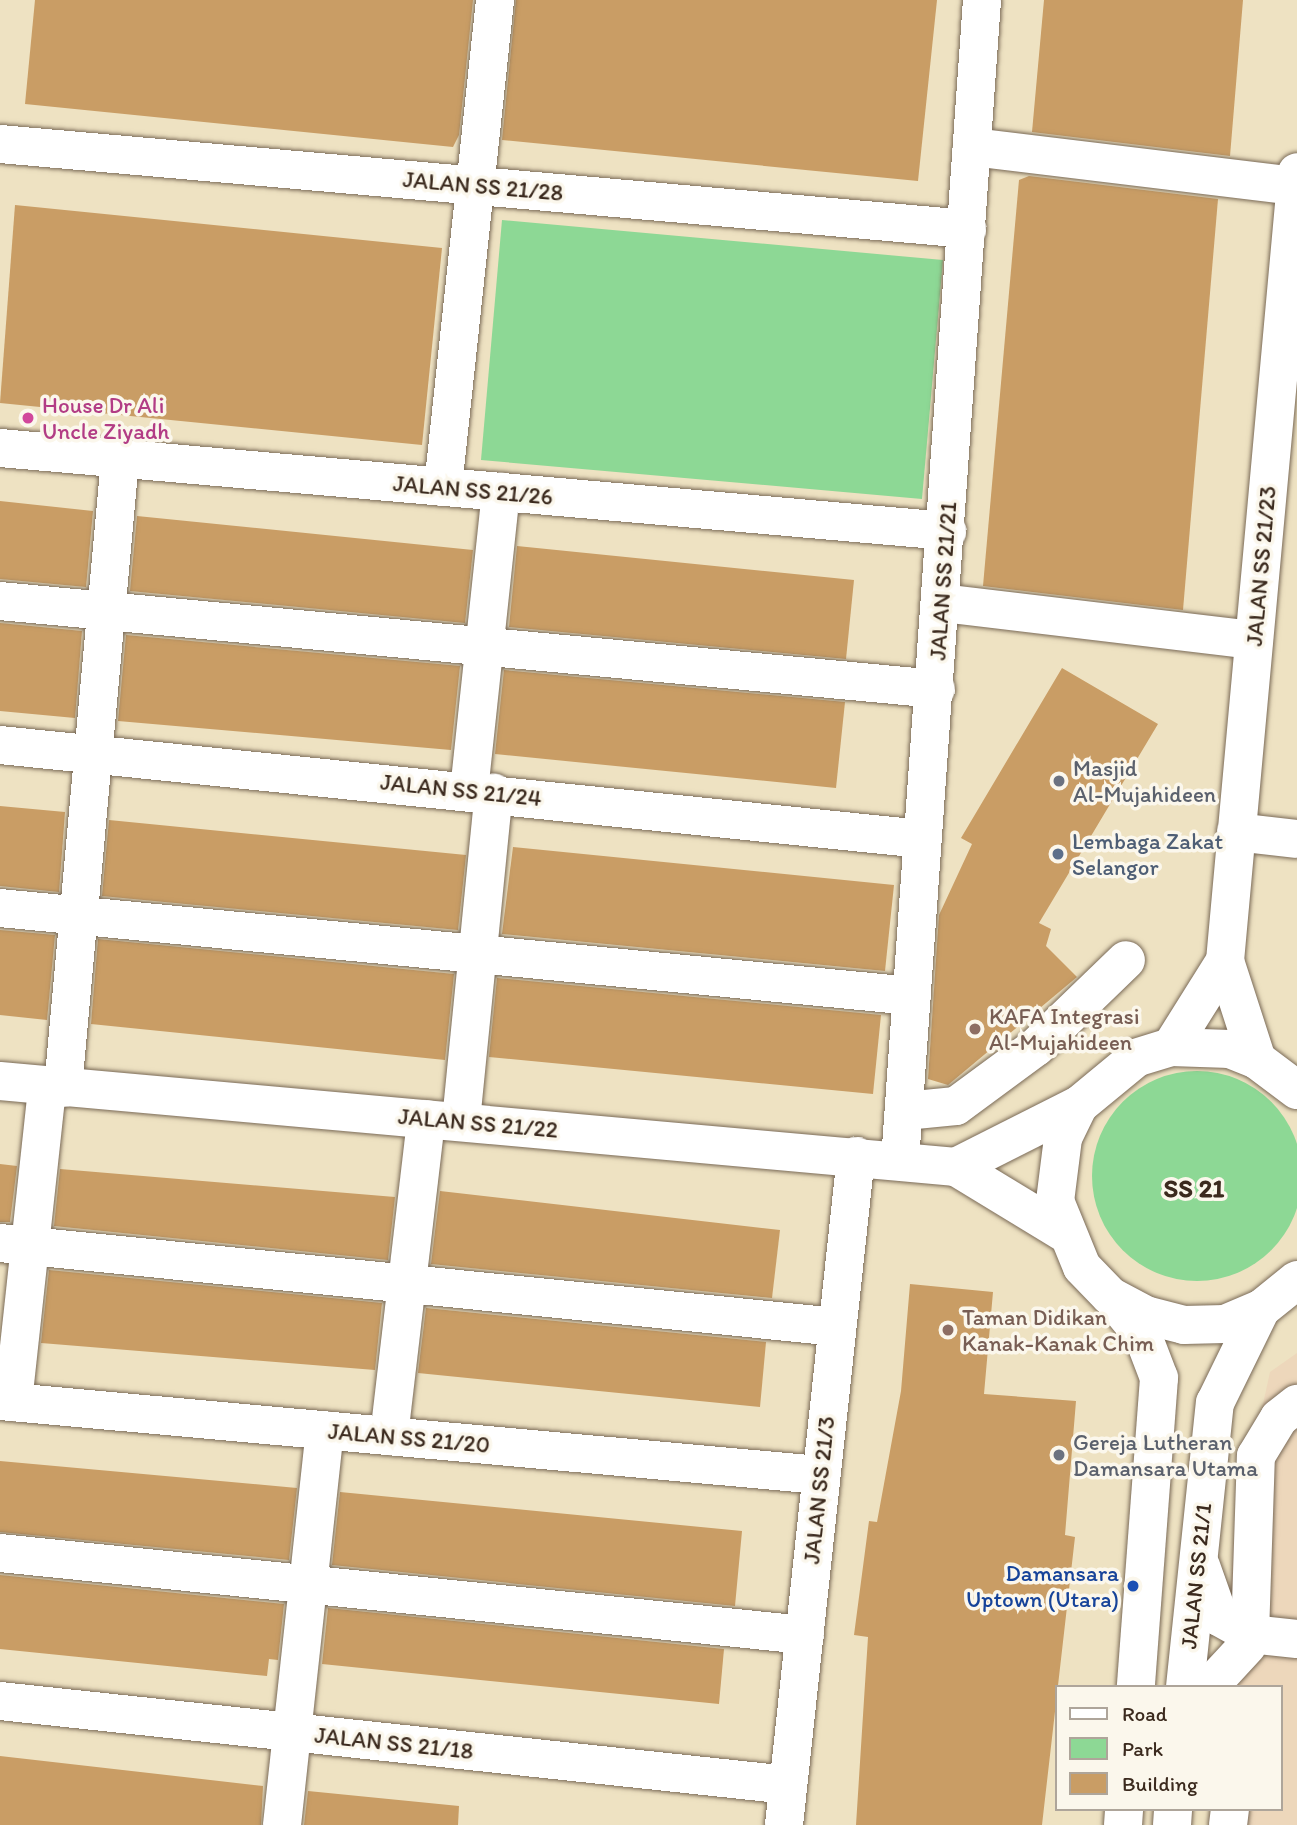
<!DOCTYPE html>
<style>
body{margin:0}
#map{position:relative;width:1297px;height:1825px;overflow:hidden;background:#eee2c2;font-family:Itim,sans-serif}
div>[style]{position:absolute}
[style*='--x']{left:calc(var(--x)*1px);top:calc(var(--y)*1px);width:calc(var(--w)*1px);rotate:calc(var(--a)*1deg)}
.built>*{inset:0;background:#edd7bb}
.green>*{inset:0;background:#8dd895}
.round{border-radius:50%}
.building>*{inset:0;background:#c99d65}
.roads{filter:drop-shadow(0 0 2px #7a6a57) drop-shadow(0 0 2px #7a6a57)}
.minor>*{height:38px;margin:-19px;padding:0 19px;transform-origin:19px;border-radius:19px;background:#fff}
.dots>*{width:19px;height:19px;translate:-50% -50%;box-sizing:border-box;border:4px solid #fbf7ec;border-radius:50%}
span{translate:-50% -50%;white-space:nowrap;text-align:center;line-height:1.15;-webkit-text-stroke:7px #fbf7ec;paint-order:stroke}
.street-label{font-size:23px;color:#3b2a1e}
.hotel-label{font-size:23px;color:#b23c85}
.left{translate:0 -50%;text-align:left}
.worship-label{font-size:23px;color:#5b616d}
.service-label{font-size:23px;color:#4e5e75}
.education-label{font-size:23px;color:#785e54}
.transit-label{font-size:23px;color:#164399}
.right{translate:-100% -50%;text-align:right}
.quarter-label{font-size:26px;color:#3b2a1e;font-weight:700}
.legend{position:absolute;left:1055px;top:1685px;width:228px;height:126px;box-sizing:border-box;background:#fbf7ec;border:2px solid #aea59a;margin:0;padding:9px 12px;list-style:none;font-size:21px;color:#3b2a1e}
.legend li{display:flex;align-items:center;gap:14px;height:35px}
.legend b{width:35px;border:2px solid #aea59a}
</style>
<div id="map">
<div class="built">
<div style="clip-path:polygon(1297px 1353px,1297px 1825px,1215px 1825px,1216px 1809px,1281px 1809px,1281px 1687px,1224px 1687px,1234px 1537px,1270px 1372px)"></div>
</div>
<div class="green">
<div style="clip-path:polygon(502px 220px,943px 260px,922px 499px,481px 460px)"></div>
<div class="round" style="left:1092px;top:1071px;width:210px;height:210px"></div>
</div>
<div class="building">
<div style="clip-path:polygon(35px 0,473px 0,459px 135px,453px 147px,25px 104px)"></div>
<div style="clip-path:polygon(516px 0,937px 0,918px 181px,502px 140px)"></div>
<div style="clip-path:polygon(1044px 0,1243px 0,1230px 156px,1032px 132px)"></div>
<div style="clip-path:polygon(1029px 176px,1218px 199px,1183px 610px,983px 586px,1019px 180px)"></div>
<div style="clip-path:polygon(15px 205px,442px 248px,422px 445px,0 403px)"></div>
<div style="clip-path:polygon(0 501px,93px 511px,86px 587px,0 579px)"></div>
<div style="clip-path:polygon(137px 516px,473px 550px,465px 623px,130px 591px)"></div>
<div style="clip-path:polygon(517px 546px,854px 580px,846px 659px,509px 627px)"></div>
<div style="clip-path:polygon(0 623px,82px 631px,75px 718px,0 711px)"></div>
<div style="clip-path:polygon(126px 635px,460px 666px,451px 750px,118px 721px)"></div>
<div style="clip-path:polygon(1062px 668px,1158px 724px,1039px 923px,1051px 929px,1046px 946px,1077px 977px,948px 1085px,928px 1079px,939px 915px,972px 844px,961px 838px)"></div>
<div style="clip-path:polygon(504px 670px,845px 702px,836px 788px,495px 754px)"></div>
<div style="clip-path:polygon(0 806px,65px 812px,59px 892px,0 886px)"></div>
<div style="clip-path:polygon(109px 820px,466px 855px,458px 930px,102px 896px)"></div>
<div style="clip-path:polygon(513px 847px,894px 885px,885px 971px,502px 934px)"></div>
<div style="clip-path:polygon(0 930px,55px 935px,47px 1020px,0 1015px)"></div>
<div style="clip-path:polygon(98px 939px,454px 974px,445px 1060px,91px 1024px)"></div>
<div style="clip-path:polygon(497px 978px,881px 1015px,873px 1094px,489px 1057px)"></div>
<div style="clip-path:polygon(0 1164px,17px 1166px,10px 1222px,0 1222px)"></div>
<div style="clip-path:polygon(60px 1169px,395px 1197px,388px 1260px,54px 1226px)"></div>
<div style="clip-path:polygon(440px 1191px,780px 1230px,772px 1298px,431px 1264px)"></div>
<div style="clip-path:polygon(49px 1270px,382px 1303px,375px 1370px,41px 1343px)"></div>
<div style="clip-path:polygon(910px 1284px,993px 1292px,984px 1394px,1076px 1401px,1065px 1535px,1075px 1537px,1042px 1825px,856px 1825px,868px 1637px,854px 1635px,869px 1521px,877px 1522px,901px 1391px)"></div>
<div style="clip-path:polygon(426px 1308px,766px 1342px,760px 1407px,418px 1373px)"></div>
<div style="clip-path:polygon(0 1461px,297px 1488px,289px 1560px,0 1532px)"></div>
<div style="clip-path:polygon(340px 1492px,742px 1531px,735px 1606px,332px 1565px)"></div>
<div style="clip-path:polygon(0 1575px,284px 1604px,278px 1660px,269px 1659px,267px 1676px,0 1649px)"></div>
<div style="clip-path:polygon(328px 1608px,724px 1649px,719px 1704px,322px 1664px)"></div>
<div style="clip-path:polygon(0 1756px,263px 1786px,261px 1825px,0 1825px)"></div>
<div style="clip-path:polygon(308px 1791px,459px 1806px,458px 1825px,304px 1825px)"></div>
</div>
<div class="roads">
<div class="minor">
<div style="--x:0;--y:144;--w:971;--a:5.02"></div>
<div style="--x:972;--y:147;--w:326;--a:6.9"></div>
<div style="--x:0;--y:448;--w:951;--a:5.01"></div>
<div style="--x:443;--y:487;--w:490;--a:-83.9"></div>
<div style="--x:0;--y:601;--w:940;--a:5.37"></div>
<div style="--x:942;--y:603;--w:314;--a:6.8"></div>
<div style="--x:0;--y:745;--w:927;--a:5.82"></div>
<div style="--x:469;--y:791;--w:301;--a:-83.9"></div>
<div style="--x:1236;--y:832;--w:61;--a:6.5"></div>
<div style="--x:0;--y:908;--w:916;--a:5.51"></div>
<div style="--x:1171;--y:1047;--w:102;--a:-57.9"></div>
<div style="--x:1257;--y:1060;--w:104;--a:-107.9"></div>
<div style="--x:1225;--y:961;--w:792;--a:-84.79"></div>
<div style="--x:0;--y:1081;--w:960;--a:5.14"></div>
<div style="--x:956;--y:1167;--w:125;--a:31.3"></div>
<div style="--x:63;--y:1088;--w:632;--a:-84.82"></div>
<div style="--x:1297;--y:1090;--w:50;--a:-143.1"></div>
<div style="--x:1257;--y:1060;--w:29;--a:-158"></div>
<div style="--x:1230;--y:1049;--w:59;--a:-178.1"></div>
<div style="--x:1171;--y:1047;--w:37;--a:163"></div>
<div style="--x:1136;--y:1058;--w:74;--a:140.5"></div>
<div style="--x:1079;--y:1105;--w:37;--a:116"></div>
<div style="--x:1063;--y:1138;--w:64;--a:97.2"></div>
<div style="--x:1055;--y:1201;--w:71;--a:67.8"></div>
<div style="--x:1082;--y:1267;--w:40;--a:46"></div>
<div style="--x:1110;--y:1296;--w:40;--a:28"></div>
<div style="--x:1145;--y:1315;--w:40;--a:14.4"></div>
<div style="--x:1184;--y:1325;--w:41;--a:-1.4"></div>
<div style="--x:1225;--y:1324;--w:39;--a:-23"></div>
<div style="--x:1261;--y:1309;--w:46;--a:-38.9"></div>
<div style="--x:905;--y:1111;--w:51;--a:-5.6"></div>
<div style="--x:956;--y:1106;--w:99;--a:-36.4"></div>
<div style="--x:1036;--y:1047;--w:125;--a:-44"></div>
<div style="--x:461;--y:1121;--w:330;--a:-84.3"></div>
<div style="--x:900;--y:1161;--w:1164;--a:-85.96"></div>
<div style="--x:956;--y:1167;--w:138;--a:-26.8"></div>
<div style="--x:0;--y:1243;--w:841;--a:5.73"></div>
<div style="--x:1116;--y:1303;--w:43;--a:50.7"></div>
<div style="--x:1143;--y:1336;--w:45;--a:69.1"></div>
<div style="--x:1159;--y:1378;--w:310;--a:94.3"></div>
<div style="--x:0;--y:1401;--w:822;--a:5.16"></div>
<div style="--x:13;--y:1402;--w:317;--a:-83.8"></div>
<div style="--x:389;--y:1436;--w:319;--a:-83.3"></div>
<div style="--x:0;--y:1553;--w:809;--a:5.82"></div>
<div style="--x:1201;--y:1566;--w:54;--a:70.6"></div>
<div style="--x:1219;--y:1617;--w:35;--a:29"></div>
<div style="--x:1250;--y:1634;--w:47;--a:6.1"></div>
<div style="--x:1250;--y:1634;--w:178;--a:-88.1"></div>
<div style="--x:1256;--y:1456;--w:44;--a:-58.8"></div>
<div style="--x:1279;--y:1418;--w:23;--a:-38"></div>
<div style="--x:1185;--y:1687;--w:286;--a:-84"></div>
<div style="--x:1215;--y:1403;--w:105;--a:-63.9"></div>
<div style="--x:1209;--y:1687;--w:56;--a:-47.2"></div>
<div style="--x:0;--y:1701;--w:792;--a:6.08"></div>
<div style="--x:282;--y:1825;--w:397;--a:-83.8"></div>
<div style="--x:784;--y:1825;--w:673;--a:-83.86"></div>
<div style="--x:1123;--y:1825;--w:16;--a:-86"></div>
<div style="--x:1172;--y:1825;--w:16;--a:-86"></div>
<div style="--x:1228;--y:1825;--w:16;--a:-83"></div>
</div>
</div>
<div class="dots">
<div style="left:28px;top:418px;background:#d1479c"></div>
<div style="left:1059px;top:781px;background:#6b7280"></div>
<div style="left:1058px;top:854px;background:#5c6f8a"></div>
<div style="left:975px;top:1029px;background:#8d6e63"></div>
<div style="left:948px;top:1330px;background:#8d6e63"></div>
<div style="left:1059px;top:1455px;background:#6b7280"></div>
<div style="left:1133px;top:1586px;background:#1a4fb4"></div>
</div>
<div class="street-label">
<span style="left:483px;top:186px;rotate:5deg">JALAN SS 21/28</span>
<span style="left:473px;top:490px;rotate:5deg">JALAN SS 21/26</span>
<span style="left:1261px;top:566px;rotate:-85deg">JALAN SS 21/23</span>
<span style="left:943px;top:581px;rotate:-86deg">JALAN SS 21/21</span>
<span style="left:461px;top:790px;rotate:6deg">JALAN SS 21/24</span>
<span style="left:478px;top:1123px;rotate:5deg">JALAN SS 21/22</span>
<span style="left:409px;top:1438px;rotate:5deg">JALAN SS 21/20</span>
<span style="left:819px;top:1490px;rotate:-84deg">JALAN SS 21/3</span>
<span style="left:1196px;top:1576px;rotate:-84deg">JALAN SS 21/1</span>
<span style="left:394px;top:1743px;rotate:6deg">JALAN SS 21/18</span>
</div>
<div class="hotel-label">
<span class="left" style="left:42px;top:418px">House Dr Ali<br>Uncle Ziyadh</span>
</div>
<div class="worship-label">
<span class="left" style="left:1073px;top:781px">Masjid<br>Al-Mujahideen</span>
<span class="left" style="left:1073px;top:1455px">Gereja Lutheran<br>Damansara Utama</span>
</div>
<div class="service-label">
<span class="left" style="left:1072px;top:854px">Lembaga Zakat<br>Selangor</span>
</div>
<div class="education-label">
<span class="left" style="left:989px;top:1029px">KAFA Integrasi<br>Al-Mujahideen</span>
<span class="left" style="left:962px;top:1330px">Taman Didikan<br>Kanak-Kanak Chim</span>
</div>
<div class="transit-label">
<span class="right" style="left:1119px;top:1586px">Damansara<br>Uptown (Utara)</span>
</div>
<div class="quarter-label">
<span style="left:1194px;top:1189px">SS 21</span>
</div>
<ul class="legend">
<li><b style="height:9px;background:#fff"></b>Road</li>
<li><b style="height:19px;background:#8dd895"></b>Park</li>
<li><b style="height:19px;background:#c99d65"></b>Building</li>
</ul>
</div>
